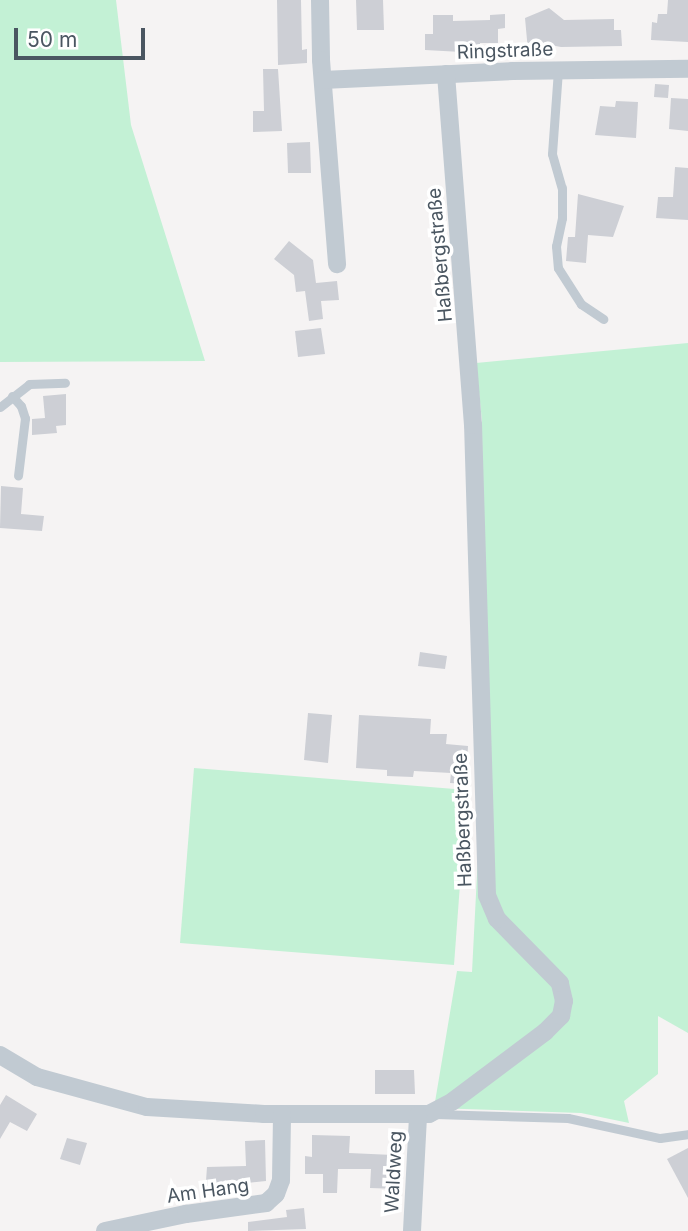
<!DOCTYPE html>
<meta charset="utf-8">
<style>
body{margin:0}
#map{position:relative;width:688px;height:1231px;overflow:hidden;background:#f5f3f3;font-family:Inter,sans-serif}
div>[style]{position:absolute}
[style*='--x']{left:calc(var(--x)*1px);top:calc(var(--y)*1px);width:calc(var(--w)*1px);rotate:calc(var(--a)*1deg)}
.green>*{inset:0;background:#c3f1d5}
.building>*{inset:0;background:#cdcfd5}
.service>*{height:9px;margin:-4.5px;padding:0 4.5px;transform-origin:4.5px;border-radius:4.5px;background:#c1cad2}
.minor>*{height:18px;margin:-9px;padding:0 9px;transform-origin:9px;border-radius:9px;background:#c1cad2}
span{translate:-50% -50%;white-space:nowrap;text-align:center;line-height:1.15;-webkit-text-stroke:7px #fff;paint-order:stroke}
.street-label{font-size:19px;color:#4a5661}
.scale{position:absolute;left:14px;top:28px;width:131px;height:32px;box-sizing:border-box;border:4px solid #4a5661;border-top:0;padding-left:9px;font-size:21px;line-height:24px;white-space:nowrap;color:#4a5661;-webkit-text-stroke:5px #fff;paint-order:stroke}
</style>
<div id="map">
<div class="green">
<div style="clip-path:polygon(0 0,116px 0,131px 125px,205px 361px,0 362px)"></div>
<div style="clip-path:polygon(688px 343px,688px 1033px,658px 1016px,658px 1074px,624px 1101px,629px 1123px,581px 1113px,434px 1108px,457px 971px,472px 972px,478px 855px,483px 702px,482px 421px,476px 363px)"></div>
<div style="clip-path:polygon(194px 768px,467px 790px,454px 965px,180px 943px)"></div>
</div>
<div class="building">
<div style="clip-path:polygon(277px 0,301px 0,302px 50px,307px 49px,307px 63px,278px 65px)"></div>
<div style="clip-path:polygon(356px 0,383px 0,384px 30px,357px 30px)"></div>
<div style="clip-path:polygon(668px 0,688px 0,688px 42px,651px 40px,652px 22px,657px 23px,658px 14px,667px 14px)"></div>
<div style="clip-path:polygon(549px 8px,564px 20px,614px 19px,614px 30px,621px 30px,622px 46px,561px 47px,540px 43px,528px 51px,525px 18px)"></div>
<div style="clip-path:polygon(505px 14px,505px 28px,498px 29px,498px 43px,480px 43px,480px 53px,425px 50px,425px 34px,433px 34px,433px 15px,453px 15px,453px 21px,490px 20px,490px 15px)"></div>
<div style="clip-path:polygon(263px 69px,278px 69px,282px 131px,253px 132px,253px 111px,264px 111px)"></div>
<div style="clip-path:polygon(655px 84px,669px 85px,668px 98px,654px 97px)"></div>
<div style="clip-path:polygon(671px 98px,688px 99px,688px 131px,669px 129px)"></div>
<div style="clip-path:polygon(616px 101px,638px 102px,636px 138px,595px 135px,600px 106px,615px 107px)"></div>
<div style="clip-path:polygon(310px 142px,311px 173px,288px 173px,287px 143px)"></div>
<div style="clip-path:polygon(675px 167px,688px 168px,688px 220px,656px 218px,658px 197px,673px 197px)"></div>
<div style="clip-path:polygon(578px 194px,624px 206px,613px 237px,588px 235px,586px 263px,566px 261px,568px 237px,575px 237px)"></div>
<div style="clip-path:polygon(289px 241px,313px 260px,316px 283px,337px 281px,339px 300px,321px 301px,323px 319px,309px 321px,305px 291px,296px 292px,294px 275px,274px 259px)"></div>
<div style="clip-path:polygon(321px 328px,325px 354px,298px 357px,295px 331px)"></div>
<div style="clip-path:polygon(66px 394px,66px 425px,56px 426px,57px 433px,32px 435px,32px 419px,45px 418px,43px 396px)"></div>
<div style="clip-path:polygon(1px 486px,23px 488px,21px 514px,44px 516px,42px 531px,0 528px)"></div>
<div style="clip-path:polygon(420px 652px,447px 656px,445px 669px,418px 666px)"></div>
<div style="clip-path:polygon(308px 713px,332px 715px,328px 763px,304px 760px)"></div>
<div style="clip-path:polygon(359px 715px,431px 719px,430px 734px,447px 734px,446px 744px,468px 746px,466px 784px,450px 783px,451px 773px,414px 771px,413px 777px,387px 776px,387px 770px,356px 768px)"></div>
<div style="clip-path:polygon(375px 1070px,414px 1070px,415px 1094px,375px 1094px)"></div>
<div style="clip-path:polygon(6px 1095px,37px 1114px,27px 1131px,10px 1122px,0 1139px,0 1105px)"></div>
<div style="clip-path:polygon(312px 1135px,350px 1136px,349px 1153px,393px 1155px,393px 1165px,400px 1165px,399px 1189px,370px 1188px,371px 1169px,338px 1169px,337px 1193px,323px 1193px,323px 1174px,305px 1174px,305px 1156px,312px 1157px)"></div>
<div style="clip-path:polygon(67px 1138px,87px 1143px,80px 1165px,60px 1159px)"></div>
<div style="clip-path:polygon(265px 1140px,266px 1181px,221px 1186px,221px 1193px,205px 1194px,207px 1167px,246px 1166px,245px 1141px)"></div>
<div style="clip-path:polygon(688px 1148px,688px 1198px,667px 1159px)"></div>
<div style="clip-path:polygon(304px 1208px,306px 1229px,248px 1231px,248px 1222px,287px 1217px,286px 1210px)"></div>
</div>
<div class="service">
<div style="--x:558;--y:70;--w:84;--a:94.1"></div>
<div style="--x:552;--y:154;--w:35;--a:74"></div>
<div style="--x:562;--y:188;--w:30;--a:90"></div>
<div style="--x:562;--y:218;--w:29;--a:102"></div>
<div style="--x:556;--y:246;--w:22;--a:85"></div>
<div style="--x:558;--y:268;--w:43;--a:57.4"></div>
<div style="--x:581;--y:304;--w:27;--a:34"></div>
<div style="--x:12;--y:396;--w:13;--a:48"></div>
<div style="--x:21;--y:406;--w:13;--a:72"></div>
<div style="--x:25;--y:418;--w:58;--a:96.9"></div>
<div style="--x:0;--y:407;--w:37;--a:-38"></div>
<div style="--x:29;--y:384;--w:36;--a:-2"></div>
<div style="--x:435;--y:1114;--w:133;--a:1.7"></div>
<div style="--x:568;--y:1118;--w:94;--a:12.3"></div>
<div style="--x:660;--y:1138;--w:28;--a:-8"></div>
</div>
<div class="minor">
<div style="--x:320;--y:0;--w:60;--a:89"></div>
<div style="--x:321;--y:60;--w:205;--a:85.5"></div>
<div style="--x:323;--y:80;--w:190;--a:-2.7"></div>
<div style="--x:513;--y:71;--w:175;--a:-0.7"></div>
<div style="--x:0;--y:1055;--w:43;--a:30.7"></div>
<div style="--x:37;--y:1077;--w:114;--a:15.3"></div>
<div style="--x:147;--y:1107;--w:117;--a:3.4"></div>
<div style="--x:264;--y:1114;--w:165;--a:0"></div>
<div style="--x:429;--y:1114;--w:27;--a:-28"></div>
<div style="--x:453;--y:1101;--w:115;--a:-36.9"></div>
<div style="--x:545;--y:1032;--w:23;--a:-45"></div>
<div style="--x:561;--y:1016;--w:15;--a:-79"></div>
<div style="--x:564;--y:1001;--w:18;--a:-103"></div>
<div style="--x:560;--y:983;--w:90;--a:-134.5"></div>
<div style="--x:497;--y:919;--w:26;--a:-113"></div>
<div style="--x:487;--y:895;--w:470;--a:-91.7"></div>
<div style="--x:473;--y:425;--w:352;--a:-94.4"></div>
<div style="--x:105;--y:1231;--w:83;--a:-11.9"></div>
<div style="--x:186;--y:1214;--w:81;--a:-7.8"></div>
<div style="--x:266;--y:1203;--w:13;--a:-42"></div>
<div style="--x:276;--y:1194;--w:15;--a:-70"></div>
<div style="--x:281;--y:1180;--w:66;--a:-89.1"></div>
<div style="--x:412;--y:1231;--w:116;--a:-87"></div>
</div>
<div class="street-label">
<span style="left:505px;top:51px;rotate:-2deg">Ringstraße</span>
<span style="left:440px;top:255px;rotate:-95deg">Haßbergstraße</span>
<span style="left:463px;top:820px;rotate:-92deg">Haßbergstraße</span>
<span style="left:394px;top:1172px;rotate:-87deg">Waldweg</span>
<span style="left:208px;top:1191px;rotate:-8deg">Am Hang</span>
</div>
<div class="scale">50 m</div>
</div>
